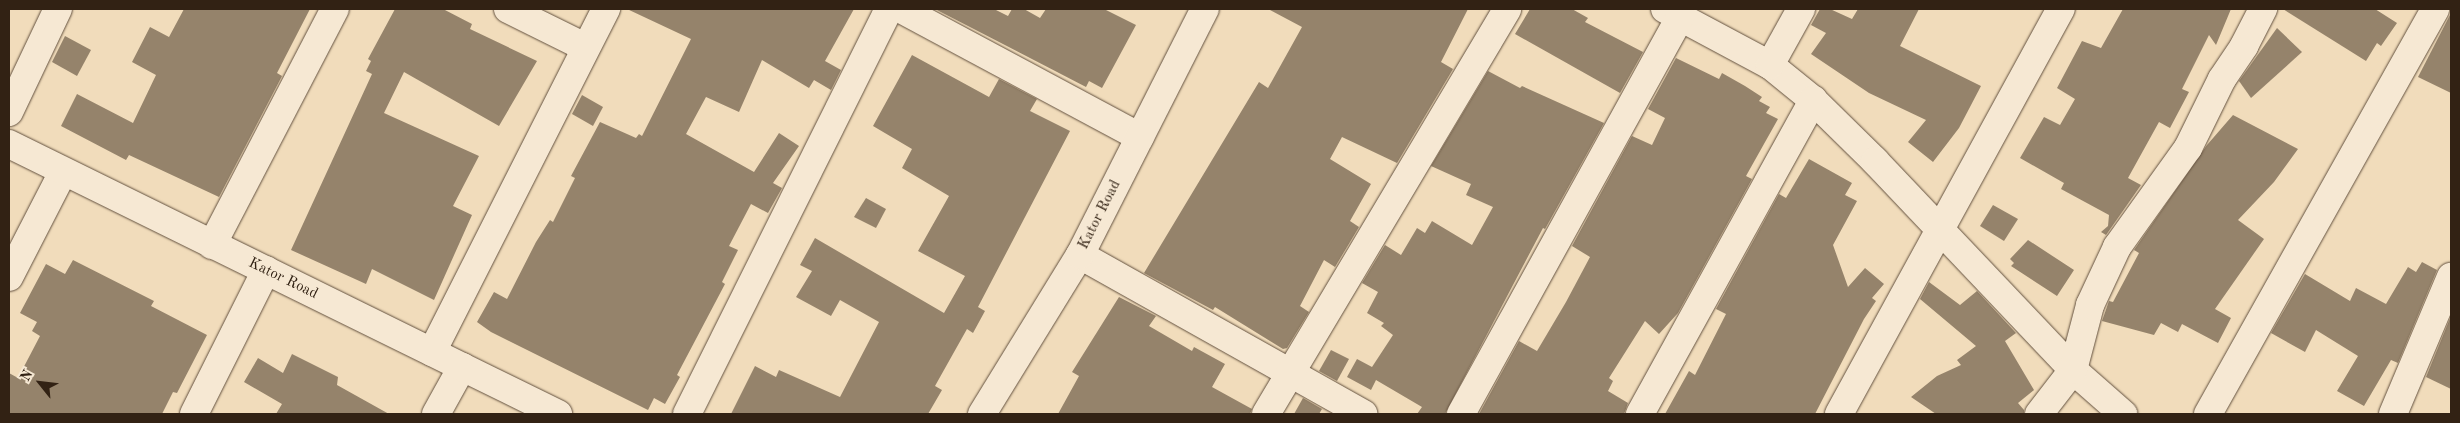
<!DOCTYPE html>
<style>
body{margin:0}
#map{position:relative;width:2460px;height:423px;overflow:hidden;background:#f1dcbb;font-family:"Old Standard TT",serif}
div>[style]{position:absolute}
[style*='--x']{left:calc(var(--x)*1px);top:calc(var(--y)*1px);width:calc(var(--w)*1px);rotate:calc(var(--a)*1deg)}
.building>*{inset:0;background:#95836b}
.roads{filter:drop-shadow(0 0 1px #62503e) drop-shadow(0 0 1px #62503e)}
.street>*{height:28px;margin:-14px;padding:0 14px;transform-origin:14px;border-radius:14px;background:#f6e8d3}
.secondary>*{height:28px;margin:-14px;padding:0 14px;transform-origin:14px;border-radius:14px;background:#f6e8d3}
span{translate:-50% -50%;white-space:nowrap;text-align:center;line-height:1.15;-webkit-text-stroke:4.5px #f6e8d3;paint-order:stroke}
.street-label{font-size:15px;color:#322214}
.frame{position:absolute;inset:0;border:10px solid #322214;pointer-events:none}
.north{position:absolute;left:15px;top:358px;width:50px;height:50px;-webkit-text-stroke:4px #f6e8d3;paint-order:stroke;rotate:299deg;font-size:14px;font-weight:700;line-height:20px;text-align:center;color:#322214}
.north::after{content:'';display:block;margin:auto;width:18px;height:22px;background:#322214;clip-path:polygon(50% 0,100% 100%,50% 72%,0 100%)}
</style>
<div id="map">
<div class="building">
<div style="clip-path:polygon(184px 9px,310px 9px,277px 73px,282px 76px,219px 197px,129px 155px,126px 160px,61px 126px,77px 94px,133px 123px,156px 75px,132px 62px,150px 27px,169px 37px)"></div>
<div style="clip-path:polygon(395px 9px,443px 9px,472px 24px,470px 29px,537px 61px,499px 126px,404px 72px,384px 113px,479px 156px,453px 206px,472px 215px,434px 300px,372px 269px,366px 284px,291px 250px,372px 74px,366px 71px,371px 61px,368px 59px)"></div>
<div style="clip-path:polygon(627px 9px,854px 9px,825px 61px,841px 70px,831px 90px,814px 80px,809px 88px,762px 60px,739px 112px,706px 97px,686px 134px,754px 172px,779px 133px,799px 146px,773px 183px,782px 188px,768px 213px,751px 204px,729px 246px,738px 250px,722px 282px,725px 284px,677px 375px,680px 377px,665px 404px,654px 398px,648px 410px,491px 332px,477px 322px,494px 292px,507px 299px,536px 242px,550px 220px,553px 222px,575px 178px,571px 176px,600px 122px,636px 138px,639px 134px,642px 136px,691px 39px)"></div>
<div style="clip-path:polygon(935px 9px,994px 9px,1008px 16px,1012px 9px,1024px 9px,1040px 18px,1046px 9px,1104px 9px,1136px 25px,1102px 88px,1089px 81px,1086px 87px)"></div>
<div style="clip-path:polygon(1268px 9px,1468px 9px,1441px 62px,1453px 69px,1397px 163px,1342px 137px,1330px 159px,1371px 184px,1350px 221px,1359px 227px,1335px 267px,1324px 260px,1300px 306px,1309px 312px,1287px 348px,1283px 349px,1215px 307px,1213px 310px,1144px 273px,1259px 82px,1268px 88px,1302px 27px)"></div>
<div style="clip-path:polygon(1530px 9px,1572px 9px,1588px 18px,1585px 22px,1643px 52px,1620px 93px,1515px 34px)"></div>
<div style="clip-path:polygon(1820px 9px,1830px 9px,1852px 19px,1858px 9px,1919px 9px,1900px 46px,1981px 86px,1959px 128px,1933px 162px,1908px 142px,1926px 120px,1869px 93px,1811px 54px,1826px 33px,1811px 25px)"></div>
<div style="clip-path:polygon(2123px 9px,2231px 9px,2216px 45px,2209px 35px,2182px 89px,2189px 92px,2170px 128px,2159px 122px,2128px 178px,2141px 185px,2106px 235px,2101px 232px,2108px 226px,2109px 215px,2061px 189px,2064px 183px,2020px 158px,2044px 117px,2060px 125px,2075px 99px,2057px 88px,2082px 41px,2101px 48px)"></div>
<div style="clip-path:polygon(2283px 9px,2375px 9px,2397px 23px,2381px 46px,2377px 43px,2366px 61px)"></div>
<div style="clip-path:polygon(2451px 13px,2451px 93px,2418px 77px)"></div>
<div style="clip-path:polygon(2277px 28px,2302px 52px,2251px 98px,2239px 81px)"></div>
<div style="clip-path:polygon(65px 36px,91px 50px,77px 76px,52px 62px)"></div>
<div style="clip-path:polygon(912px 55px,989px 97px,999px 79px,1037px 99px,1030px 111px,1070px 131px,978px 307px,985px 311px,973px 333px,967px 329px,935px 386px,942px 390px,928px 414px,731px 414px,755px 366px,776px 377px,779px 370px,840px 397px,879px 322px,840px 300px,831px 316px,796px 297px,812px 271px,800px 265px,815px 238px,944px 313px,965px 276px,918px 251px,949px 196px,902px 168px,912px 149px,873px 126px)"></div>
<div style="clip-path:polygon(1676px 58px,1719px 79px,1722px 73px,1745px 86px,1762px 97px,1759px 101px,1770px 107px,1766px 113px,1778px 119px,1746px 176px,1752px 179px,1678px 313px,1659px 334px,1645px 321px,1609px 378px,1613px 381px,1608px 391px,1628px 403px,1624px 414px,1479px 414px,1519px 341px,1537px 351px,1566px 302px,1590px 257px,1572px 246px,1632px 136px,1652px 145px,1665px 118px,1648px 109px)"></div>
<div style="clip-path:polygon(1488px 71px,1520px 88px,1522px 86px,1604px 123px,1545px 229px,1543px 228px,1445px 414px,1417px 414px,1422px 407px,1376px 380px,1371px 390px,1347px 377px,1357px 359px,1372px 367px,1393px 335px,1381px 326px,1384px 323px,1367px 313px,1378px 292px,1362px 283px,1385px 245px,1401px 255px,1417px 228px,1425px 233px,1432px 221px,1472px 245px,1493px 207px,1466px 195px,1471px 184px,1431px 166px)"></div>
<div style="clip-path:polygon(582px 95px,603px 107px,593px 126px,572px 114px)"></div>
<div style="clip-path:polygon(2233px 115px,2298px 149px,2274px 182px,2238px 220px,2264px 239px,2215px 309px,2231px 318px,2218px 343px,2182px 324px,2178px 332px,2161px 323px,2154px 335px,2102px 321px,2109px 301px,2113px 302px,2139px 253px,2134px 250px,2207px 145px)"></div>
<div style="clip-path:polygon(1809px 159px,1852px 183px,1845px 195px,1857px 201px,1833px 245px,1848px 287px,1865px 268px,1884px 284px,1872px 298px,1876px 301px,1864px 319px,1815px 414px,1665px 414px,1689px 371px,1695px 375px,1726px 314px,1716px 309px,1779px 194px,1786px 198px)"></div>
<div style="clip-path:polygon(866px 198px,886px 209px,876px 228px,854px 217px)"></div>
<div style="clip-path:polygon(1993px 205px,2018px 219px,2004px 241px,1980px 226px)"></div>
<div style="clip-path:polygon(2028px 240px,2074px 270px,2057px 296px,2011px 266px,2014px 263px,2010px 259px)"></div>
<div style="clip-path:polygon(73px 260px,154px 301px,151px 306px,207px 335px,177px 393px,173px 392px,162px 414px,9px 414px,9px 373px,18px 378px,40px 336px,32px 331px,37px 322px,20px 313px,46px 264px,65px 274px)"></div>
<div style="clip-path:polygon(2422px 262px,2437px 270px,2398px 363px,2391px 360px,2364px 406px,2337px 391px,2358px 356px,2316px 330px,2305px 352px,2271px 333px,2305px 274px,2350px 301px,2356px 288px,2386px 304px,2408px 267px,2416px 272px)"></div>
<div style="clip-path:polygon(1929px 282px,1960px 305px,1977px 291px,2016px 333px,2005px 341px,2034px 390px,2018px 403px,2024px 410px,2024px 414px,1936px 414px,1911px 397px,1937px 376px,1961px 365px,1957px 360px,1976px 346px,1920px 299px)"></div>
<div style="clip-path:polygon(1119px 297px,1156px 316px,1149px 326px,1192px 351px,1194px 347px,1225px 364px,1212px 387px,1252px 409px,1250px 414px,1058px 414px,1079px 376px,1072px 372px)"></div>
<div style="clip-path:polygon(2451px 316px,2451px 389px,2426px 377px)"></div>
<div style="clip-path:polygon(1331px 350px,1349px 359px,1337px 381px,1319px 371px)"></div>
<div style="clip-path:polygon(292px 354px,338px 377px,337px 385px,389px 414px,276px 414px,282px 404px,244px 382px,258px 358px,283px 373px)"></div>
<div style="clip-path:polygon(1303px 398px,1322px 409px,1319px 414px,1294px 414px)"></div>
</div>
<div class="roads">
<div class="street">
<div style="--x:508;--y:9;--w:86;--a:26.3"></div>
<div style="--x:901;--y:9;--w:271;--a:28.2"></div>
<div style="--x:1665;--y:9;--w:119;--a:28.1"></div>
<div style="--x:1770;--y:65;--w:55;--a:39.1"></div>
<div style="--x:1813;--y:100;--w:87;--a:44.5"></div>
<div style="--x:1875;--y:161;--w:288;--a:46.5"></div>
<div style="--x:2073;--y:370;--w:67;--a:41.3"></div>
<div style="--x:1770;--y:65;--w:64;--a:-61"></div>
<div style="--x:9;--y:112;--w:114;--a:-64.6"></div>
<div style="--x:212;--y:245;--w:266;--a:-62.5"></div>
<div style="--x:1080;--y:255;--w:325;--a:29.3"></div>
<div style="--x:9;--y:277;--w:118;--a:-62.8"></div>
<div style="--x:432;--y:352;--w:385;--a:-63.1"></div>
<div style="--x:436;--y:414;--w:54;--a:-61"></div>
<div style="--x:687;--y:414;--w:453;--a:-63.5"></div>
<div style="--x:1266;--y:414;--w:471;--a:-59.2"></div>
<div style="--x:1461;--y:414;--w:455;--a:-61.1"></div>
<div style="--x:1640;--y:414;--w:359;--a:-61.1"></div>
<div style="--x:1839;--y:414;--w:462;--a:-61.3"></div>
<div style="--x:2039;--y:414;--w:56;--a:-52.3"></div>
<div style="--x:2073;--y:370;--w:67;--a:-75.3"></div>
<div style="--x:2090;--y:305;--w:64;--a:-65"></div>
<div style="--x:2117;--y:247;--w:122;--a:-54.4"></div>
<div style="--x:2188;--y:148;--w:77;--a:-63.8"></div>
<div style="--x:2222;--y:79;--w:40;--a:-56"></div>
<div style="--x:2244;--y:46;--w:42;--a:-62.8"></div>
<div style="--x:2208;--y:414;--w:464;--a:-60.7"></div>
<div style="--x:2393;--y:414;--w:149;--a:-67.1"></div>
</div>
<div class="secondary">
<div style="--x:9;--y:144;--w:612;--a:26.19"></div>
<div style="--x:194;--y:414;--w:161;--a:-63.4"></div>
<div style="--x:982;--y:414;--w:187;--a:-58.4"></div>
<div style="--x:1080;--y:255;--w:276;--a:-63.1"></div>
</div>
</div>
<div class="street-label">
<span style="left:1100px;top:215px;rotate:-63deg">Kator Road</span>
<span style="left:283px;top:279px;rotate:26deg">Kator Road</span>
</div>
<div class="frame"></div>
<div class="north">N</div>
</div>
